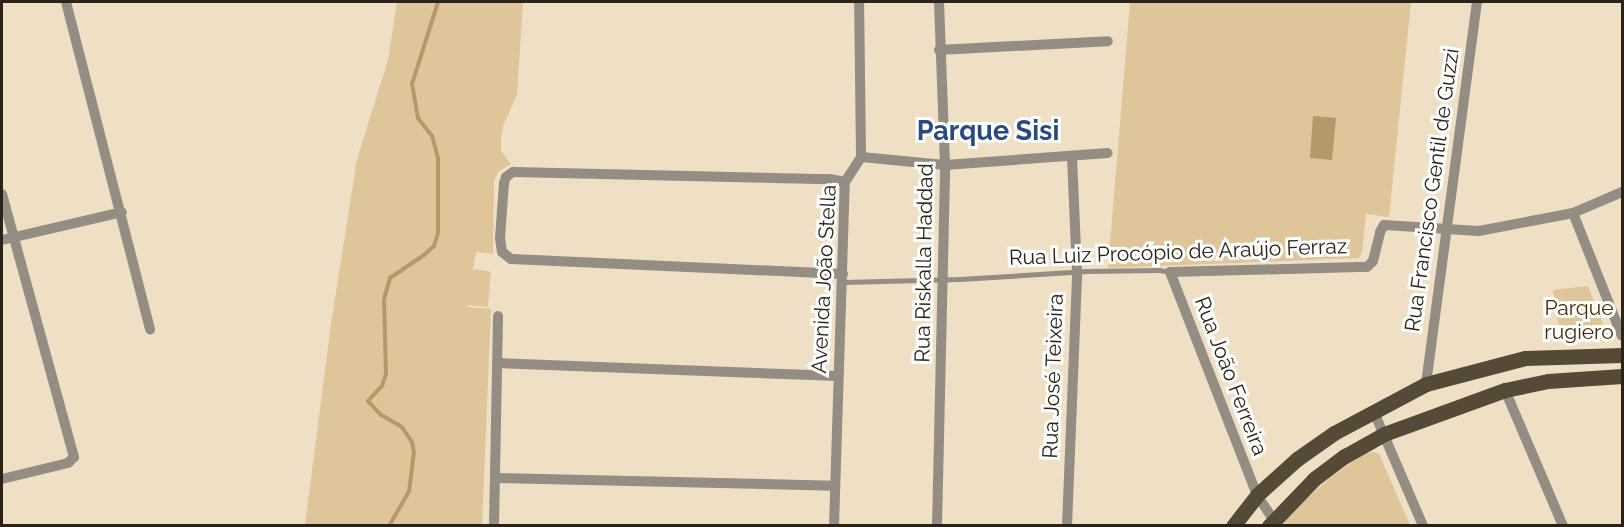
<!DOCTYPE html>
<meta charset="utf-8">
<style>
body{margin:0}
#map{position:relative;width:1624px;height:527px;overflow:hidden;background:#efdfc5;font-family:Raleway,sans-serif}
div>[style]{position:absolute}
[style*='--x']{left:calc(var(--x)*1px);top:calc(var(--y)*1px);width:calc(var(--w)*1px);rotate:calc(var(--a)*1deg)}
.green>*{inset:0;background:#dfc59a}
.water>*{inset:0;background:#b4996c}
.stream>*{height:4px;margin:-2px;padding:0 2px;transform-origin:2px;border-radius:2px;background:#b4996c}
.service>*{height:5px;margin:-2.5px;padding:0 2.5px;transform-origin:2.5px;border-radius:2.5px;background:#948d83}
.minor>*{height:10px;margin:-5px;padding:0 5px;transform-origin:5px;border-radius:5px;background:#948d83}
.primary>*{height:15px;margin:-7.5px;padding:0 7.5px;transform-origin:7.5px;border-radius:7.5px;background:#554a37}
span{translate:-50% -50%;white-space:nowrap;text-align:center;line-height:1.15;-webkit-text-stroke:6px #fff;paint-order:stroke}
.street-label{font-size:21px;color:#292319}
.park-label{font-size:21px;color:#412d06}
.district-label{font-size:27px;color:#284a81;font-weight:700}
.frame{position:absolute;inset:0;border:3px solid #292319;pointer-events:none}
</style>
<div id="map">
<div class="green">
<div style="clip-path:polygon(397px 2px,523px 2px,517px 95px,503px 126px,501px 138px,501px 151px,511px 164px,498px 172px,494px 181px,493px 254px,476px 252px,473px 269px,491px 272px,488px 307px,468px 305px,468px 307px,491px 309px,482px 525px,305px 525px,331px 324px,357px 159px,388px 60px)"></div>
<div style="clip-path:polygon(1130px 2px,1411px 2px,1389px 217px,1366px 214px,1362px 253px,1358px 258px,1108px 268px)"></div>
<div style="clip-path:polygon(1588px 286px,1603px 323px,1600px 330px,1589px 341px,1561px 342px,1553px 290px)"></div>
<div style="clip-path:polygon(1373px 452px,1379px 454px,1410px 525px,1281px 526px,1289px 514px,1331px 477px,1363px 454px)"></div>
</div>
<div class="water">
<div style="clip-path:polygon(1313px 116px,1336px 118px,1332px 160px,1310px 158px)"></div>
</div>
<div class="stream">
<div style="--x:389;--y:526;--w:39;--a:-60"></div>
<div style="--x:409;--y:492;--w:39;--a:-83"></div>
<div style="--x:414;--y:453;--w:11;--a:-100"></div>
<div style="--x:412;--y:442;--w:18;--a:-124"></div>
<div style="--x:402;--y:427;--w:24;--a:-150"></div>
<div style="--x:381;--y:415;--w:19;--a:-133"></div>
<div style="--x:368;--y:401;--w:21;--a:-47"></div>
<div style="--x:382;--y:386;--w:13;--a:-72"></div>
<div style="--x:386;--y:374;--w:75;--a:-91.5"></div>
<div style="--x:384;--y:299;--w:22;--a:-74"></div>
<div style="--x:390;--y:278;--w:41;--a:-34.1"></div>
<div style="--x:424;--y:255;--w:13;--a:-42"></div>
<div style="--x:434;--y:246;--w:14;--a:-73"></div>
<div style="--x:438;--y:233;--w:75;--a:-90"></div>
<div style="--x:438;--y:158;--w:23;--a:-105"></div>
<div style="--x:432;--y:136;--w:23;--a:-128"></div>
<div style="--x:418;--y:118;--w:35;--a:-100"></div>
<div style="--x:412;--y:84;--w:86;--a:-72.4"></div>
</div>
<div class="service">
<div style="--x:843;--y:282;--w:117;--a:-1.5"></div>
<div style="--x:960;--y:279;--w:127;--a:-3.6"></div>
<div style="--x:1087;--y:271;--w:72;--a:-0.8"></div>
<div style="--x:1159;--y:270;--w:11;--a:10"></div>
</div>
<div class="minor">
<div style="--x:66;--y:2;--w:338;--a:75.6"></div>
<div style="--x:939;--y:50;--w:169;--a:-3"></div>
<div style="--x:861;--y:157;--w:84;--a:5.4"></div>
<div style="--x:945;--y:165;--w:163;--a:-4.2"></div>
<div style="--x:2;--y:194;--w:273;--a:74.7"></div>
<div style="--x:74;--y:457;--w:8;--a:135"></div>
<div style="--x:68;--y:463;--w:68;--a:166.4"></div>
<div style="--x:1573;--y:213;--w:132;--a:68.3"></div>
<div style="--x:2;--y:240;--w:123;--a:-13.1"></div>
<div style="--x:843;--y:274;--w:332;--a:-177.4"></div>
<div style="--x:511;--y:259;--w:11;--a:-142"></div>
<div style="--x:502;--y:252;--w:14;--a:-98"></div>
<div style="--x:500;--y:238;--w:55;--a:-85.8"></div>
<div style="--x:504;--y:183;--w:6;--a:-72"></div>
<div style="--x:506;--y:177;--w:9;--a:-36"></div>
<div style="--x:513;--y:172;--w:317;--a:1.3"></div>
<div style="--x:830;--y:179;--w:15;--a:11"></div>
<div style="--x:498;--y:363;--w:340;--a:2.2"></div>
<div style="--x:1426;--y:384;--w:385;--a:-82.4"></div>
<div style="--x:1505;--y:390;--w:148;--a:66.9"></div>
<div style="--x:1374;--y:412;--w:124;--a:66.7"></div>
<div style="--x:495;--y:478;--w:340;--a:1.3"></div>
<div style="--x:1273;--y:519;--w:29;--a:-124"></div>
<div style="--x:1257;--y:495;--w:239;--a:-111.3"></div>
<div style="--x:1170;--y:272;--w:197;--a:-1.5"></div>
<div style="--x:1367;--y:267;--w:8;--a:-45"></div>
<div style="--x:1373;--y:261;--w:30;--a:-76"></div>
<div style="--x:1380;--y:232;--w:8;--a:-60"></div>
<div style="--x:1384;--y:225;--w:95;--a:3.6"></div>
<div style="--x:1479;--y:231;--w:96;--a:-10.8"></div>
<div style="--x:1573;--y:213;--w:53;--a:-23.2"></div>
<div style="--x:494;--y:526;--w:210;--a:-88.9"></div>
<div style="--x:834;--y:526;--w:344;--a:-88.2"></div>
<div style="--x:845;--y:182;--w:30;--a:-57"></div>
<div style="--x:861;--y:157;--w:155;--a:-90.7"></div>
<div style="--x:937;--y:526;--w:361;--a:-88.7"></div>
<div style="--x:945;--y:165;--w:163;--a:-92.1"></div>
<div style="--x:1067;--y:526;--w:254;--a:-87.7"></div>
<div style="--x:1077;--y:272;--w:116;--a:-92.5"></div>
</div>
<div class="primary">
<div style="--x:1233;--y:526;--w:39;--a:-52"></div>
<div style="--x:1257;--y:495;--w:54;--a:-42"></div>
<div style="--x:1297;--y:459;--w:45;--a:-35.1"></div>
<div style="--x:1334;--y:433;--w:104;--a:-28"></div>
<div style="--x:1426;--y:384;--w:102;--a:-14.7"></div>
<div style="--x:1525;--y:358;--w:97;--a:-1.8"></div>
<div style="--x:1269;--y:526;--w:65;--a:-46.2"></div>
<div style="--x:1314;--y:479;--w:39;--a:-37"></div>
<div style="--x:1345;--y:456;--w:45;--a:-29.4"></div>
<div style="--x:1384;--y:434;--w:129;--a:-20"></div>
<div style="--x:1505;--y:390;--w:44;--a:-11.8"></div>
<div style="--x:1548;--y:381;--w:74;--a:-3.9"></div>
</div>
<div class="street-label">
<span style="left:1432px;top:190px;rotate:-82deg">Rua Francisco Gentil de Guzzi</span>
<span style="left:1178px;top:252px;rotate:-2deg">Rua Luiz Procópio de Araújo Ferraz</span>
<span style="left:924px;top:263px;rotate:-89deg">Rua Riskalla Haddad</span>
<span style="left:824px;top:279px;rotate:-87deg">Avenida João Stella</span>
<span style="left:1053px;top:376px;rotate:-88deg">Rua José Teixeira</span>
<span style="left:1231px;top:376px;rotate:69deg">Rua João Ferreira</span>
</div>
<div class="park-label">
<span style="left:1579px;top:320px">Parque<br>rugiero</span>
</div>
<div class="district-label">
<span style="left:988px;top:131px">Parque Sisi</span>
</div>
<div class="frame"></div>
</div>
